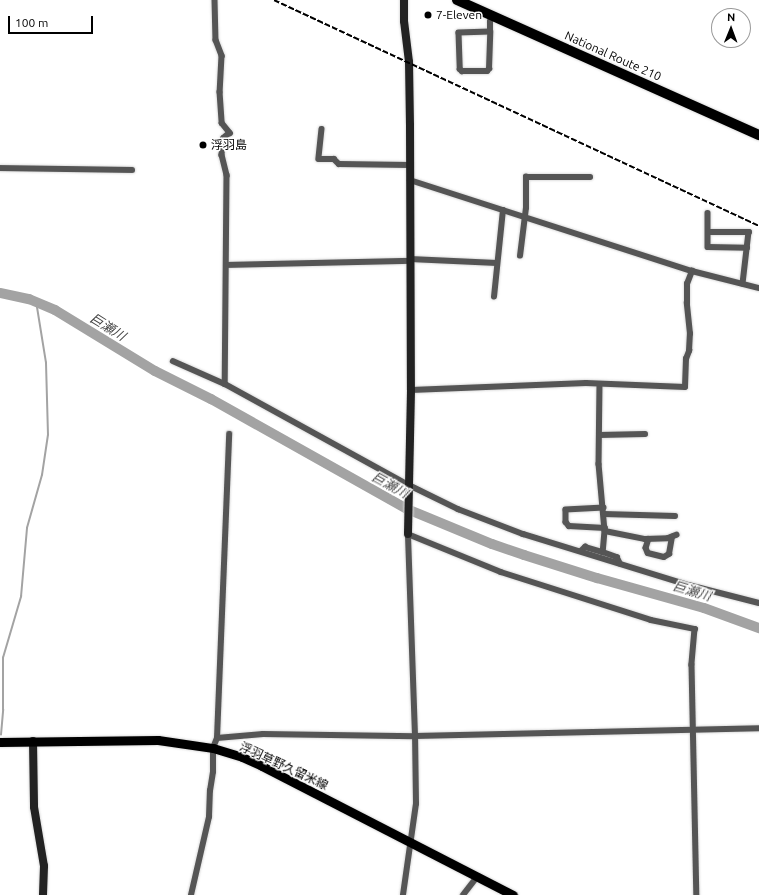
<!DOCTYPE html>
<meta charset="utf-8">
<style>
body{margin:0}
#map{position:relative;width:759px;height:895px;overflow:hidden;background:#fff;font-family:Ubuntu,"Noto Sans JP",sans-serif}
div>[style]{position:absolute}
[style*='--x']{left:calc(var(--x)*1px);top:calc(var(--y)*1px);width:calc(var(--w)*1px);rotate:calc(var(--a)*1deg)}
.stream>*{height:1.5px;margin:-0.75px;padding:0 0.75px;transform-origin:0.75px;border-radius:0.75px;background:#a3a3a3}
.river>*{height:10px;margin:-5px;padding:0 5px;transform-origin:5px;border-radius:5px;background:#a3a3a3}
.roads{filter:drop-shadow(0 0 1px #dbdbdb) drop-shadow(0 0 1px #dbdbdb)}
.street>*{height:5.5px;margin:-2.75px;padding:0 2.75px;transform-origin:2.75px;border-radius:2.75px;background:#555}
.secondary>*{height:8px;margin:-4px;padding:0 4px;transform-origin:4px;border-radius:4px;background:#222}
.primary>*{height:9px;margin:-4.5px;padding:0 4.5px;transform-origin:4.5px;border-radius:4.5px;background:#000}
.highway>*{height:10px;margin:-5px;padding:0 5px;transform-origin:5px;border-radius:5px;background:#000}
.rail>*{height:1.5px;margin-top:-0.75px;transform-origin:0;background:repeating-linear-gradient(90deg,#000 0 6px,transparent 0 8px)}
.dots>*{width:11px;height:11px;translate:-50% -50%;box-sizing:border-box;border:2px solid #fff;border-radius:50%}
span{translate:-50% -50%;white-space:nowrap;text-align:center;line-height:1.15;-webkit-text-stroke:3px #fff;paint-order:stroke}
.poi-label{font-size:12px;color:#000}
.left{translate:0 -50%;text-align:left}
.street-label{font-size:12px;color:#000}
.water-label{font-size:13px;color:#444;font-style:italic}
.north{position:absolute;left:711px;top:8px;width:40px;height:40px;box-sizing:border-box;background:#fff;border:1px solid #999;border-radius:50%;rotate:1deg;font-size:11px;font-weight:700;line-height:16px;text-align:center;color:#000}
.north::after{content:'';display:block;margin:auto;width:14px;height:18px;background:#000;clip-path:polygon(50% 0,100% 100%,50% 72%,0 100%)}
.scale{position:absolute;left:8px;top:16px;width:85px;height:18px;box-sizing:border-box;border:2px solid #000;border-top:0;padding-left:5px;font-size:12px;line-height:14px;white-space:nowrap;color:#000;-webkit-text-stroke:3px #fff;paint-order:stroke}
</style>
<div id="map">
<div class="stream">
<div style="--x:1;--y:735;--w:25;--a:-85"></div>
<div style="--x:3;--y:710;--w:52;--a:-90"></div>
<div style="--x:3;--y:658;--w:64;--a:-73.6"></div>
<div style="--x:21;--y:597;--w:69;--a:-85"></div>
<div style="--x:27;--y:528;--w:55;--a:-74.2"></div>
<div style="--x:42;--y:475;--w:40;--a:-81.5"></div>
<div style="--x:48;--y:435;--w:72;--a:-91.6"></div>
<div style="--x:46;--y:363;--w:63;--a:-99.2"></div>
</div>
<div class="river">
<div style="--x:0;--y:293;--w:30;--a:12"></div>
<div style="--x:29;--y:299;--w:28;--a:23"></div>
<div style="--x:55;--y:310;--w:117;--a:31.4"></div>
<div style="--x:155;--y:371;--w:63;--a:26.6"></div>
<div style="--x:211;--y:399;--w:225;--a:29.3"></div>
<div style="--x:407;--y:509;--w:92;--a:22.4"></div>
<div style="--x:492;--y:544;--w:34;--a:19"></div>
<div style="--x:524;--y:555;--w:77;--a:17.5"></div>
<div style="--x:597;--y:578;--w:111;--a:15.7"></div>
<div style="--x:704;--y:608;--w:59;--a:20"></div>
</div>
<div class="roads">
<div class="street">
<div style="--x:215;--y:0;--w:40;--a:88.6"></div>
<div style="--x:216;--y:40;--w:17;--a:69"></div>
<div style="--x:222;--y:56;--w:36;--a:93"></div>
<div style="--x:220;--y:92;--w:31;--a:86"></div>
<div style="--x:222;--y:123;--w:13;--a:51"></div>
<div style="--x:230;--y:133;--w:8;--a:140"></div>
<div style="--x:224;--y:138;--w:17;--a:97"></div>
<div style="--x:222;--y:155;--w:21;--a:76"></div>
<div style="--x:227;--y:175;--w:209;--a:90.5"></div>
<div style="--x:490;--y:32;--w:31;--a:178"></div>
<div style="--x:459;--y:33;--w:36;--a:88"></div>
<div style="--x:460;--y:69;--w:3;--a:45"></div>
<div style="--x:462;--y:71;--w:25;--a:0"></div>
<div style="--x:487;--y:71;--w:3;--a:-45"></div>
<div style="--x:489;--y:69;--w:37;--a:-88"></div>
<div style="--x:490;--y:32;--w:10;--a:-90"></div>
<div style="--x:490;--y:22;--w:6;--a:-72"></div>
<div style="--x:322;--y:129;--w:30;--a:96"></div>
<div style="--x:319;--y:159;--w:15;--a:0"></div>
<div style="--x:334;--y:159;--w:7;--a:45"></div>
<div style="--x:339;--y:164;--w:71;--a:0.8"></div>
<div style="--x:0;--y:168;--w:132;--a:0.9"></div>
<div style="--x:410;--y:180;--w:296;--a:17.9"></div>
<div style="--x:692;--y:271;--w:69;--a:14.2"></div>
<div style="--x:708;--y:213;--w:34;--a:90"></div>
<div style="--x:708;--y:247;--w:39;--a:1"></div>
<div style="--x:708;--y:232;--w:41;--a:0"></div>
<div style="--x:749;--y:232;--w:52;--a:96.6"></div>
<div style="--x:520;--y:256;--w:48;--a:-82.9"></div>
<div style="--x:526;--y:208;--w:31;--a:-90"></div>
<div style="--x:526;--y:177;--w:64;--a:0"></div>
<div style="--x:410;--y:259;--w:87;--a:2.6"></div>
<div style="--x:227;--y:265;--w:183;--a:-1.3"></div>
<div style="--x:494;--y:297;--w:87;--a:-84.1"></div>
<div style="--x:173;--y:361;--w:57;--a:23.9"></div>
<div style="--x:225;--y:384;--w:210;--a:28.8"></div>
<div style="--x:409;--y:485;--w:55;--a:26.1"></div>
<div style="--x:458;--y:509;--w:70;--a:21"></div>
<div style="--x:523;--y:534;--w:174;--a:17.1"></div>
<div style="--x:689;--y:585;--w:72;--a:14.4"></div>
<div style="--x:600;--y:384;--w:80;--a:90.7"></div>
<div style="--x:599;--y:464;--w:67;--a:84.9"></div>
<div style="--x:605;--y:531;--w:21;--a:95"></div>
<div style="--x:603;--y:552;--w:15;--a:20"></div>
<div style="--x:617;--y:557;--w:7;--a:63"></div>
<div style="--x:411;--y:390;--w:175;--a:-2.3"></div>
<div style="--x:586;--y:383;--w:99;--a:2.3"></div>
<div style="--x:685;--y:387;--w:28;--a:-88"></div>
<div style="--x:686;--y:359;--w:9;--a:-69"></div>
<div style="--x:689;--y:351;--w:17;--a:-87"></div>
<div style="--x:690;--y:334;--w:31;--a:-96"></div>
<div style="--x:687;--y:303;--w:19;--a:-90"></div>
<div style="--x:687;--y:284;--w:14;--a:-69"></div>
<div style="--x:599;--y:435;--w:46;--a:-1.2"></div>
<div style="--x:604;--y:508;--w:38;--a:177"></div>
<div style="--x:566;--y:510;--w:12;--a:90"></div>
<div style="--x:566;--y:522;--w:5;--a:53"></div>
<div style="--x:569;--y:526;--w:36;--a:3"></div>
<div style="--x:604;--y:514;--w:71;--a:1.6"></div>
<div style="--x:605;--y:531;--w:41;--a:11.3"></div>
<div style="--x:645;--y:539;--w:23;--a:-2"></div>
<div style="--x:668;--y:538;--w:9;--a:-21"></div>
<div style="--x:649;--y:539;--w:9;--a:108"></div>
<div style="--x:646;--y:548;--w:5;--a:68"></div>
<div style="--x:648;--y:553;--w:16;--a:14"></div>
<div style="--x:664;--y:557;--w:6;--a:-31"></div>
<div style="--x:669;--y:554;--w:17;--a:-80"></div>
<div style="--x:581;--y:551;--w:6;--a:-45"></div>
<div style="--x:585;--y:547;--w:19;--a:16"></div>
<div style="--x:217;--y:738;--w:304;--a:-87.7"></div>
<div style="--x:191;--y:895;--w:80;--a:-77"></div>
<div style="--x:209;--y:817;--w:26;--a:-88"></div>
<div style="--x:210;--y:791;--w:19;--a:-81"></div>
<div style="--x:213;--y:772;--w:24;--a:-90"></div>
<div style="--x:213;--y:748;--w:11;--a:-68"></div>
<div style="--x:217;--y:738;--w:46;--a:-5"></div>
<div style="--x:263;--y:734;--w:152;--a:0.8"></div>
<div style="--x:415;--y:736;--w:344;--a:-1.3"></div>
<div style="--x:403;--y:895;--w:92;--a:-81.9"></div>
<div style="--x:416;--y:804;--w:68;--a:-90.8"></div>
<div style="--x:415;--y:736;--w:202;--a:-92"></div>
<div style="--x:408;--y:534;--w:100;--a:22.2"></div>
<div style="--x:501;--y:572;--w:157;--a:17.7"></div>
<div style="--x:651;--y:620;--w:45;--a:11.6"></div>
<div style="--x:695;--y:629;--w:36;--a:95"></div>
<div style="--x:692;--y:665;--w:230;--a:88.8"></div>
<div style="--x:463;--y:895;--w:23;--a:-52"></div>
</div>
<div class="secondary">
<div style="--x:404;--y:0;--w:21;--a:90"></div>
<div style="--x:404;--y:21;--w:41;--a:83"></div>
<div style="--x:409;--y:62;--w:63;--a:89.1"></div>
<div style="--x:410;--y:125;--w:265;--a:89.8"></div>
<div style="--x:411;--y:390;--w:144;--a:91.2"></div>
<div style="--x:33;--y:741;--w:66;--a:89.1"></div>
<div style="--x:34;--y:807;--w:60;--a:80.4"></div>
<div style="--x:44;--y:866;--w:29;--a:92"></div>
</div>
<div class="primary">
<div style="--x:0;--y:742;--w:158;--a:-0.7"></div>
<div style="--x:158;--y:740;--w:56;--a:8.3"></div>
<div style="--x:213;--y:748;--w:30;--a:17"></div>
<div style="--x:242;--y:757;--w:22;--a:24"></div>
<div style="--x:262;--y:766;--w:282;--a:27.2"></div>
</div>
<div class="highway">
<div style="--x:457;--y:0;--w:331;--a:24.1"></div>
</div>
</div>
<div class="rail">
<div style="--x:274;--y:0;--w:535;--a:24.98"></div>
</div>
<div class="dots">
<div style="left:428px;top:15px;background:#000"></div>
<div style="left:203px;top:145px;background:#000"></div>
</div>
<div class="poi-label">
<span class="left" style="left:436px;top:15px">7-Eleven</span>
<span class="left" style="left:211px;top:145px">浮羽島</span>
</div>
<div class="street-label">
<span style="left:613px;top:56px;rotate:24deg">National Route 210</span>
<span style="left:284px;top:766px;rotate:25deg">浮羽草野久留米線</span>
</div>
<div class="water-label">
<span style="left:108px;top:327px;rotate:32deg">巨瀬川</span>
<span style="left:390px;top:485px;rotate:29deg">巨瀬川</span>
<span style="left:692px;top:591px;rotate:17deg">巨瀬川</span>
</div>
<div class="north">N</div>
<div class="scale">100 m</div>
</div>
